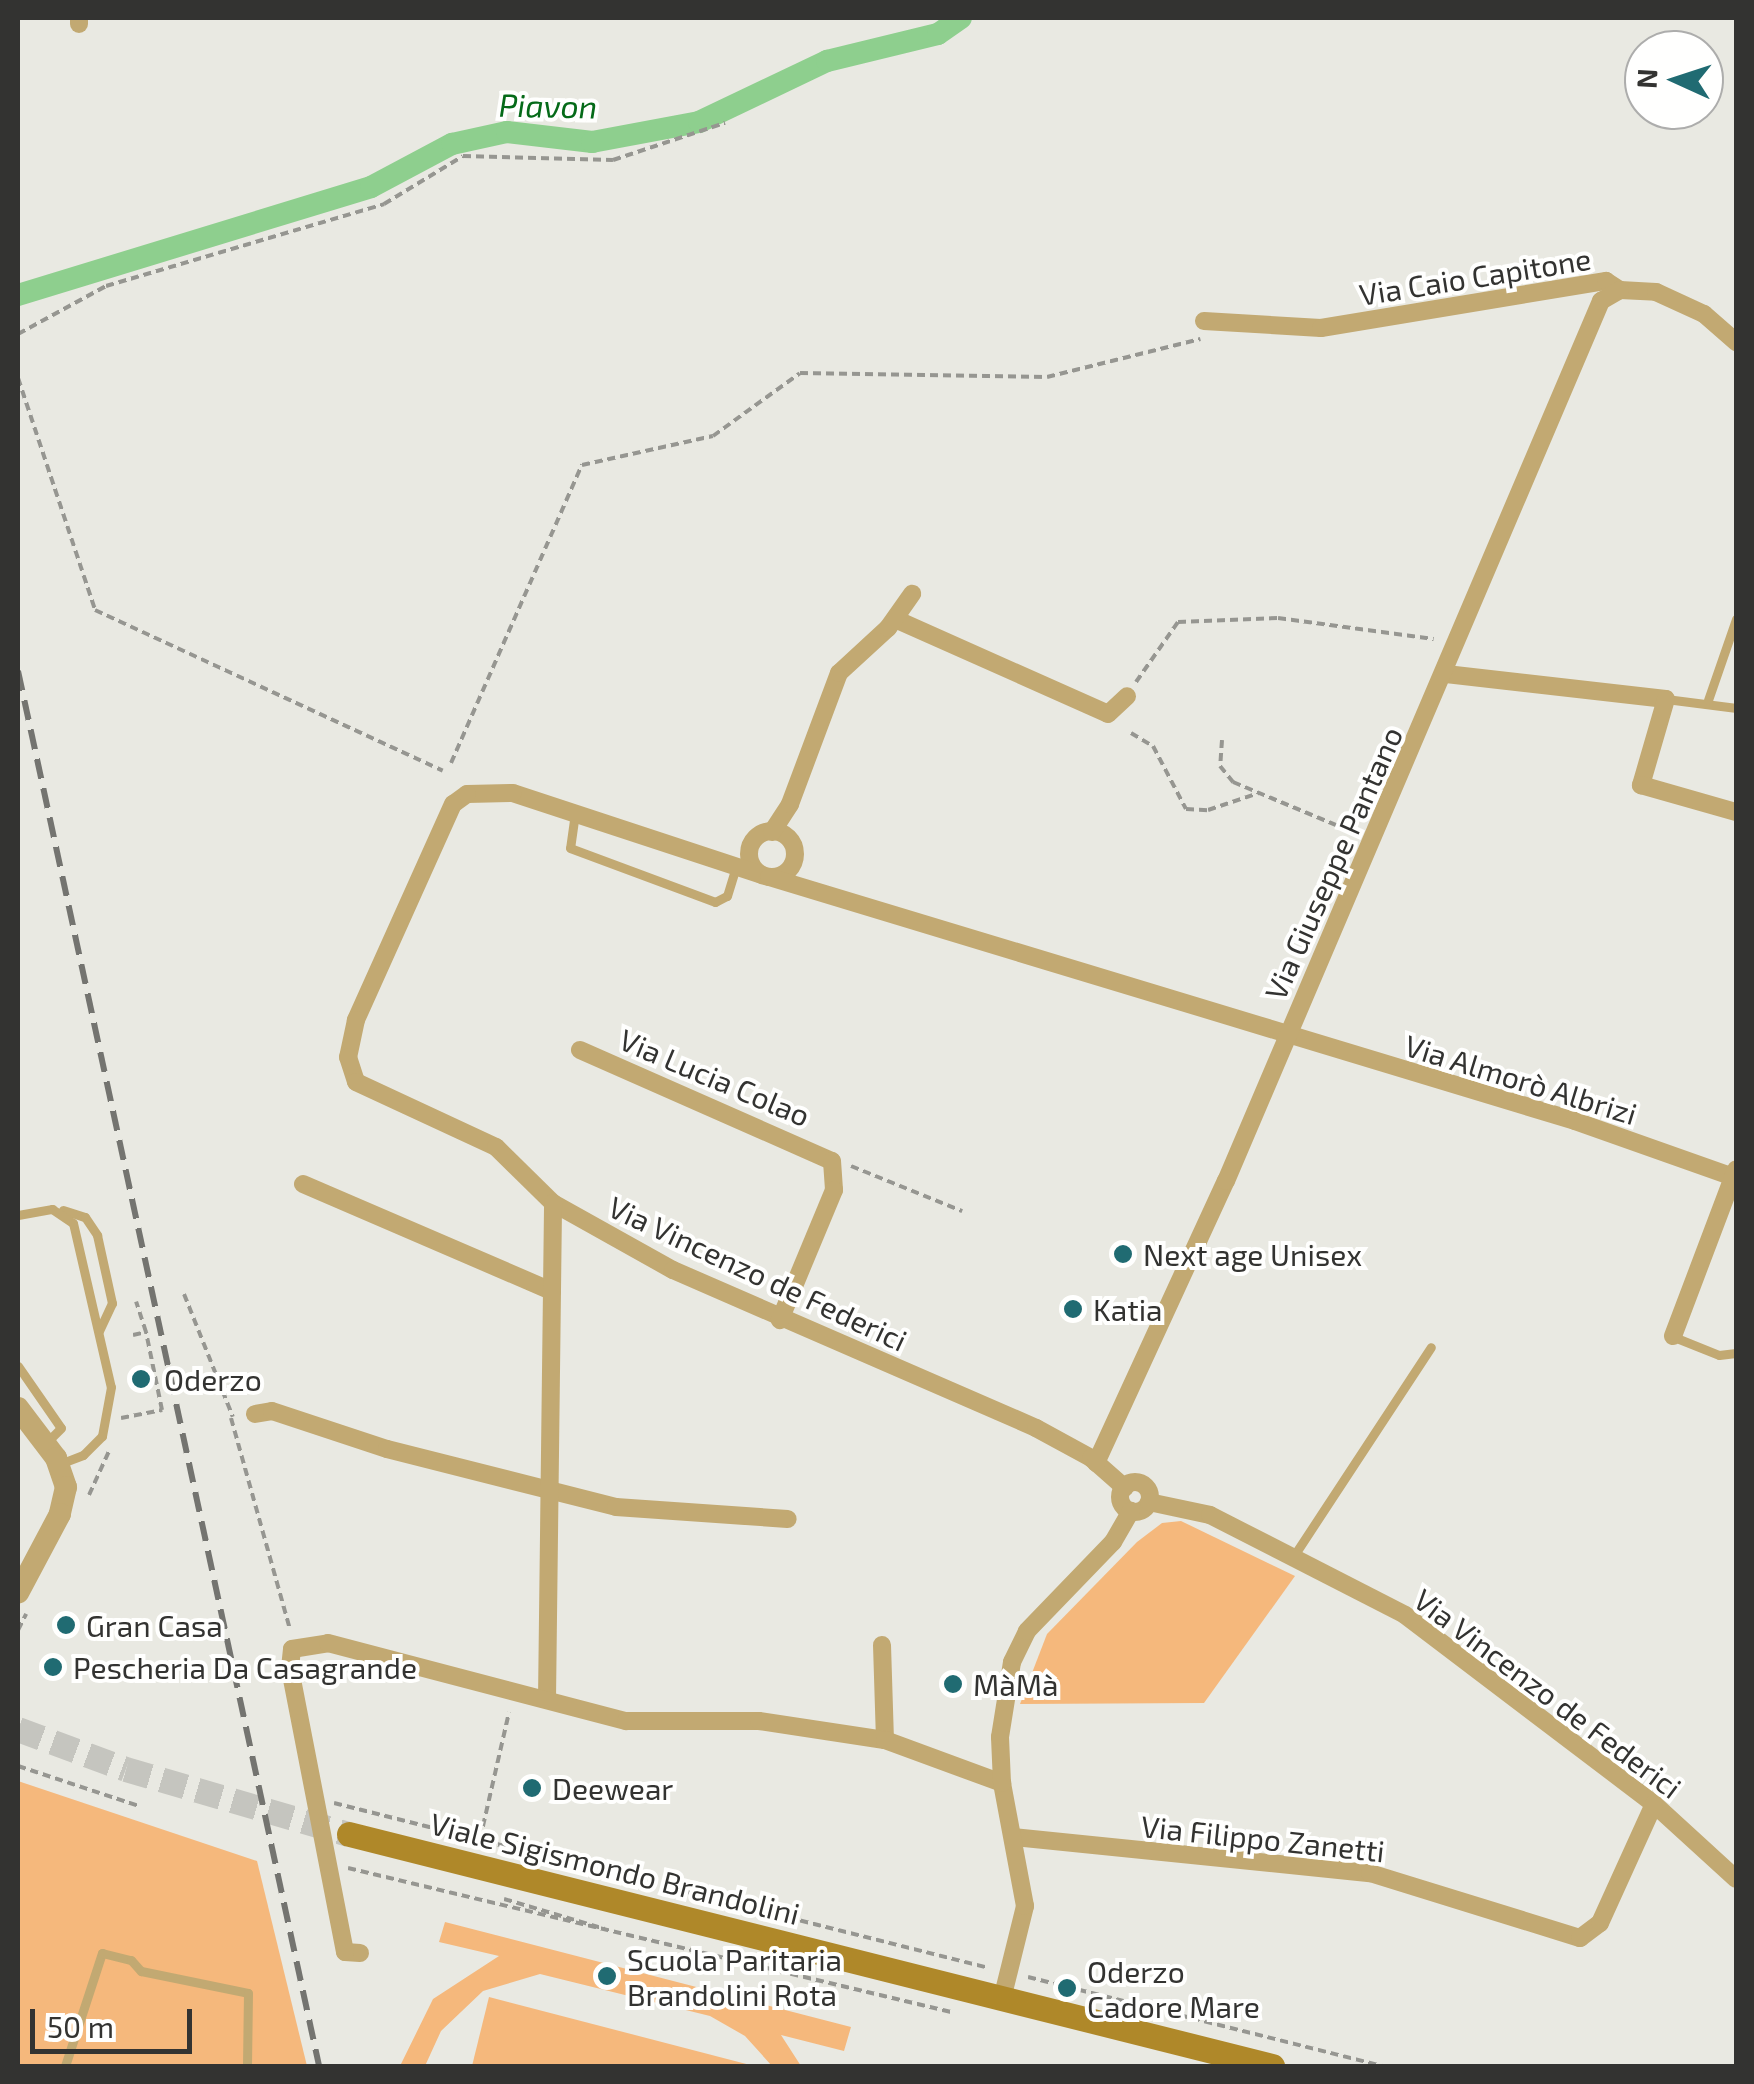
<!DOCTYPE html>
<meta charset="utf-8">
<style>
body{margin:0}
#map{position:relative;width:1754px;height:2084px;overflow:hidden;background:#e9e9e2;font-family:"Exo 2",sans-serif}
div>[style]{position:absolute}
[style*='--x']{left:calc(var(--x)*1px);top:calc(var(--y)*1px);width:calc(var(--w)*1px);rotate:calc(var(--a)*1deg)}
.green>*{inset:0;background:#f5b87c}
.canal>*{height:22px;margin:-11px;padding:0 11px;transform-origin:11px;border-radius:11px;background:#8ecf8e}
.secondary-tunnel>*{height:25px;margin-top:-12.5px;transform-origin:0;background:repeating-linear-gradient(90deg,#c5c5bf 0 25px,transparent 0 37px)}
.path>*{height:4px;margin-top:-2px;transform-origin:0;background:repeating-linear-gradient(90deg,#969691 0 8px,transparent 0 13px)}
.service>*{height:9px;margin:-4.5px;padding:0 4.5px;transform-origin:4.5px;border-radius:4.5px;background:#c2a972}
.minor>*{height:18px;margin:-9px;padding:0 9px;transform-origin:9px;border-radius:9px;background:#c2a972}
.minor>.ring{margin:-9px;padding:0;box-sizing:content-box;background:none;border:18px solid #c2a972;border-radius:50%}
.tertiary>*{height:22px;margin:-11px;padding:0 11px;transform-origin:11px;border-radius:11px;background:#c2a972}
.secondary>*{height:25px;margin:-12.5px;padding:0 12.5px;transform-origin:12.5px;border-radius:12.5px;background:#af8829}
.rail>*{height:6px;margin-top:-3px;transform-origin:0;background:repeating-linear-gradient(90deg,#747470 0 20px,transparent 0 30px)}
.dots>*{width:28px;height:28px;translate:-50% -50%;box-sizing:border-box;border:5px solid #fffffe;border-radius:50%}
span{translate:-50% -50%;white-space:nowrap;text-align:center;line-height:1.15;-webkit-text-stroke:8px #fffffe;paint-order:stroke}
.street-label{font-size:30px;color:#333331}
.poi-label{font-size:30px;color:#333331}
.left{translate:0 -50%;text-align:left}
.water-label{font-size:32px;color:#056a18;font-style:italic}
.frame{position:absolute;inset:0;border:20px solid #333331;pointer-events:none}
.north{position:absolute;left:1624px;top:30px;width:100px;height:100px;box-sizing:border-box;background:#fffffe;border:2px solid #adadac;border-radius:50%;rotate:273deg;font-size:28px;font-weight:700;line-height:40px;text-align:center;color:#333331}
.north::after{content:'';display:block;margin:auto;width:35px;height:45px;background:#206b72;clip-path:polygon(50% 0,100% 100%,50% 72%,0 100%)}
.scale{position:absolute;left:30px;top:2009px;width:162px;height:45px;box-sizing:border-box;border:5px solid #333331;border-top:0;padding-left:12px;font-size:30px;line-height:35px;white-space:nowrap;color:#333331;-webkit-text-stroke:8px #fffffe;paint-order:stroke}
</style>
<div id="map">
<div class="green">
<div style="clip-path:polygon(1181px 1521px,1295px 1576px,1204px 1703px,1020px 1704px,1047px 1634px,1137px 1542px,1162px 1523px)"></div>
<div style="clip-path:polygon(18px 1781px,257px 1861px,307px 2066px,18px 2066px)"></div>
<div style="clip-path:polygon(445px 1922px,851px 2027px,844px 2051px,781px 2035px,801px 2066px,772px 2066px,745px 2036px,710px 2016px,540px 1974px,483px 1991px,441px 2031px,425px 2066px,400px 2066px,433px 1999px,499px 1956px,439px 1942px)"></div>
<div style="clip-path:polygon(489px 1997px,754px 2066px,472px 2066px)"></div>
</div>
<div class="canal">
<div style="--x:18;--y:295;--w:369;--a:-17"></div>
<div style="--x:371;--y:187;--w:92;--a:-28"></div>
<div style="--x:452;--y:144;--w:56;--a:-12.3"></div>
<div style="--x:507;--y:132;--w:86;--a:6.7"></div>
<div style="--x:592;--y:142;--w:109;--a:-10.6"></div>
<div style="--x:699;--y:122;--w:142;--a:-25.5"></div>
<div style="--x:827;--y:61;--w:114;--a:-13.7"></div>
<div style="--x:938;--y:34;--w:28;--a:-35"></div>
</div>
<div class="secondary-tunnel">
<div style="--x:18;--y:1729;--w:115;--a:20.3"></div>
<div style="--x:126;--y:1769;--w:232;--a:16.3"></div>
</div>
<div class="path">
<div style="--x:18;--y:334;--w:100;--a:-28.6"></div>
<div style="--x:106;--y:286;--w:290;--a:-16.4"></div>
<div style="--x:384;--y:204;--w:92;--a:-31.3"></div>
<div style="--x:463;--y:156;--w:150;--a:1.5"></div>
<div style="--x:613;--y:160;--w:118;--a:-18.3"></div>
<div style="--x:18;--y:378;--w:244;--a:71.6"></div>
<div style="--x:95;--y:610;--w:383;--a:24.8"></div>
<div style="--x:1136;--y:682;--w:73;--a:-55"></div>
<div style="--x:1178;--y:622;--w:100;--a:-2.3"></div>
<div style="--x:1278;--y:618;--w:157;--a:7.7"></div>
<div style="--x:1131;--y:733;--w:26;--a:31"></div>
<div style="--x:1153;--y:746;--w:71;--a:62.4"></div>
<div style="--x:1186;--y:809;--w:22;--a:3"></div>
<div style="--x:1208;--y:810;--w:54;--a:-18.4"></div>
<div style="--x:1222;--y:740;--w:26;--a:94"></div>
<div style="--x:1220;--y:766;--w:21;--a:51"></div>
<div style="--x:1233;--y:782;--w:132;--a:22.7"></div>
<div style="--x:451;--y:763;--w:326;--a:-66.3"></div>
<div style="--x:582;--y:465;--w:134;--a:-12.5"></div>
<div style="--x:713;--y:436;--w:107;--a:-35.9"></div>
<div style="--x:800;--y:373;--w:247;--a:0.9"></div>
<div style="--x:1047;--y:377;--w:158;--a:-13.9"></div>
<div style="--x:851;--y:1166;--w:120;--a:22.1"></div>
<div style="--x:184;--y:1294;--w:132;--a:68.3"></div>
<div style="--x:133;--y:1335;--w:13;--a:-13"></div>
<div style="--x:146;--y:1332;--w:32;--a:-108"></div>
<div style="--x:121;--y:1418;--w:42;--a:-11"></div>
<div style="--x:162;--y:1410;--w:80;--a:-101.6"></div>
<div style="--x:231;--y:1418;--w:219;--a:74.4"></div>
<div style="--x:89;--y:1495;--w:51;--a:-65.5"></div>
<div style="--x:18;--y:1630;--w:18;--a:-63"></div>
<div style="--x:18;--y:1766;--w:127;--a:18.3"></div>
<div style="--x:334;--y:1803;--w:675;--a:14.14"></div>
<div style="--x:480;--y:1839;--w:130;--a:-77.1"></div>
<div style="--x:348;--y:1868;--w:620;--a:13.43"></div>
<div style="--x:504;--y:1899;--w:105;--a:16.5"></div>
<div style="--x:1028;--y:1977;--w:365;--a:14.1"></div>
</div>
<div class="service">
<div style="--x:1666;--y:699;--w:71;--a:7.3"></div>
<div style="--x:1708;--y:700;--w:86;--a:-70.9"></div>
<div style="--x:575;--y:813;--w:35;--a:98"></div>
<div style="--x:570;--y:848;--w:155;--a:20.4"></div>
<div style="--x:715;--y:902;--w:13;--a:-27"></div>
<div style="--x:727;--y:896;--w:30;--a:-73"></div>
<div style="--x:63;--y:1210;--w:23;--a:18"></div>
<div style="--x:85;--y:1217;--w:22;--a:56"></div>
<div style="--x:97;--y:1235;--w:70;--a:77.6"></div>
<div style="--x:112;--y:1303;--w:31;--a:115"></div>
<div style="--x:18;--y:1215;--w:35;--a:-10"></div>
<div style="--x:52;--y:1209;--w:25;--a:34"></div>
<div style="--x:73;--y:1223;--w:168;--a:77"></div>
<div style="--x:111;--y:1387;--w:50;--a:100.4"></div>
<div style="--x:102;--y:1436;--w:27;--a:135"></div>
<div style="--x:83;--y:1455;--w:22;--a:159"></div>
<div style="--x:1674;--y:1337;--w:48;--a:21.8"></div>
<div style="--x:1719;--y:1355;--w:17;--a:-7"></div>
<div style="--x:18;--y:1366;--w:75;--a:55.3"></div>
<div style="--x:61;--y:1428;--w:20;--a:135"></div>
<div style="--x:1293;--y:1557;--w:251;--a:-56.7"></div>
<div style="--x:65;--y:2066;--w:119;--a:-71.9"></div>
<div style="--x:102;--y:1953;--w:30;--a:14"></div>
<div style="--x:131;--y:1960;--w:15;--a:48"></div>
<div style="--x:141;--y:1971;--w:109;--a:11.6"></div>
<div style="--x:248;--y:1993;--w:73;--a:90.8"></div>
</div>
<div class="minor">
<div style="--x:79;--y:24;--w:6;--a:-90"></div>
<div style="--x:1204;--y:321;--w:117;--a:3.4"></div>
<div style="--x:1321;--y:328;--w:289;--a:-9.4"></div>
<div style="--x:1606;--y:281;--w:17;--a:33"></div>
<div style="--x:1620;--y:290;--w:36;--a:3"></div>
<div style="--x:1656;--y:292;--w:53;--a:24.6"></div>
<div style="--x:1704;--y:314;--w:43;--a:41.2"></div>
<div style="--x:895;--y:619;--w:233;--a:24"></div>
<div style="--x:1108;--y:714;--w:26;--a:-43"></div>
<div style="--x:1446;--y:674;--w:221;--a:6.5"></div>
<div style="--x:1666;--y:699;--w:90;--a:106.2"></div>
<div style="--x:1641;--y:785;--w:99;--a:15.9"></div>
<div class="ring" style="left:749px;top:831px;width:28px;height:28px"></div>
<div style="--x:772;--y:832;--w:33;--a:-57"></div>
<div style="--x:790;--y:804;--w:140;--a:-69.5"></div>
<div style="--x:839;--y:673;--w:67;--a:-42.6"></div>
<div style="--x:888;--y:628;--w:42;--a:-54.8"></div>
<div style="--x:762;--y:875;--w:262;--a:-161.8"></div>
<div style="--x:513;--y:793;--w:46;--a:178.8"></div>
<div style="--x:467;--y:794;--w:17;--a:144"></div>
<div style="--x:453;--y:804;--w:237;--a:114.2"></div>
<div style="--x:356;--y:1020;--w:38;--a:102"></div>
<div style="--x:348;--y:1057;--w:26;--a:72"></div>
<div style="--x:356;--y:1082;--w:154;--a:24.9"></div>
<div style="--x:496;--y:1147;--w:80;--a:44.5"></div>
<div style="--x:553;--y:1203;--w:137;--a:29.2"></div>
<div style="--x:673;--y:1270;--w:396;--a:23.5"></div>
<div style="--x:1036;--y:1428;--w:63;--a:28.6"></div>
<div style="--x:1091;--y:1458;--w:45;--a:41.4"></div>
<div style="--x:769;--y:877;--w:842;--a:16.84"></div>
<div style="--x:1575;--y:1121;--w:171;--a:19.5"></div>
<div style="--x:580;--y:1050;--w:275;--a:23.8"></div>
<div style="--x:832;--y:1161;--w:29;--a:86"></div>
<div style="--x:834;--y:1190;--w:141;--a:112.6"></div>
<div style="--x:303;--y:1184;--w:271;--a:23.3"></div>
<div style="--x:1673;--y:1336;--w:178;--a:-69.3"></div>
<div style="--x:255;--y:1414;--w:17;--a:-10"></div>
<div style="--x:272;--y:1411;--w:121;--a:18.3"></div>
<div style="--x:387;--y:1449;--w:236;--a:14.2"></div>
<div style="--x:616;--y:1507;--w:172;--a:4"></div>
<div style="--x:1096;--y:1463;--w:311;--a:-65.3"></div>
<div style="--x:1226;--y:1181;--w:957;--a:-66.92"></div>
<div style="--x:1601;--y:301;--w:22;--a:-30"></div>
<div class="ring" style="left:1120px;top:1482px;width:12px;height:12px"></div>
<div style="--x:1149;--y:1502;--w:62;--a:12"></div>
<div style="--x:1210;--y:1515;--w:219;--a:27.1"></div>
<div style="--x:1405;--y:1615;--w:313;--a:37.2"></div>
<div style="--x:1654;--y:1804;--w:111;--a:42.4"></div>
<div style="--x:882;--y:1645;--w:95;--a:88.2"></div>
<div style="--x:547;--y:1699;--w:496;--a:-89.3"></div>
<div style="--x:1014;--y:1837;--w:358;--a:5.8"></div>
<div style="--x:1370;--y:1873;--w:220;--a:17.2"></div>
<div style="--x:1580;--y:1938;--w:25;--a:-37"></div>
<div style="--x:1600;--y:1923;--w:131;--a:-65.6"></div>
<div style="--x:360;--y:1953;--w:15;--a:-176"></div>
<div style="--x:345;--y:1952;--w:289;--a:-101"></div>
<div style="--x:290;--y:1668;--w:19;--a:-84"></div>
<div style="--x:292;--y:1649;--w:36;--a:-9"></div>
<div style="--x:328;--y:1643;--w:308;--a:14.7"></div>
<div style="--x:626;--y:1721;--w:133;--a:0"></div>
<div style="--x:759;--y:1721;--w:127;--a:8.6"></div>
<div style="--x:885;--y:1740;--w:125;--a:20.2"></div>
<div style="--x:1002;--y:1999;--w:96;--a:-76.1"></div>
<div style="--x:1025;--y:1906;--w:125;--a:-100.6"></div>
<div style="--x:1002;--y:1783;--w:46;--a:-92.5"></div>
<div style="--x:1000;--y:1737;--w:76;--a:-80.9"></div>
<div style="--x:1012;--y:1662;--w:34;--a:-64"></div>
<div style="--x:1027;--y:1631;--w:124;--a:-46"></div>
<div style="--x:1113;--y:1542;--w:36;--a:-60"></div>
</div>
<div class="tertiary">
<div style="--x:18;--y:1408;--w:63;--a:52.8"></div>
<div style="--x:56;--y:1458;--w:31;--a:71"></div>
<div style="--x:66;--y:1487;--w:28;--a:103"></div>
<div style="--x:60;--y:1514;--w:89;--a:118"></div>
</div>
<div class="secondary">
<div style="--x:349;--y:1834;--w:952;--a:14.11"></div>
</div>
<div class="rail">
<div style="--x:18;--y:671;--w:1427;--a:77.82"></div>
</div>
<div class="dots">
<div style="left:1123px;top:1254px;background:#206b72"></div>
<div style="left:1073px;top:1309px;background:#206b72"></div>
<div style="left:141px;top:1379px;background:#206b72"></div>
<div style="left:66px;top:1625px;background:#206b72"></div>
<div style="left:53px;top:1667px;background:#206b72"></div>
<div style="left:953px;top:1684px;background:#206b72"></div>
<div style="left:532px;top:1788px;background:#206b72"></div>
<div style="left:607px;top:1976px;background:#206b72"></div>
<div style="left:1067px;top:1988px;background:#206b72"></div>
</div>
<div class="street-label">
<span style="left:1475px;top:276px;rotate:-9deg">Via Caio Capitone</span>
<span style="left:1333px;top:863px;rotate:-66deg">Via Giuseppe Pantano</span>
<span style="left:715px;top:1077px;rotate:23deg">Via Lucia Colao</span>
<span style="left:1521px;top:1079px;rotate:17deg">Via Almorò Albrizi</span>
<span style="left:758px;top:1273px;rotate:25deg">Via Vincenzo de Federici</span>
<span style="left:1548px;top:1693px;rotate:37deg">Via Vincenzo de Federici</span>
<span style="left:1263px;top:1838px;rotate:6deg">Via Filippo Zanetti</span>
<span style="left:615px;top:1868px;rotate:14deg">Viale Sigismondo Brandolini</span>
</div>
<div class="poi-label">
<span class="left" style="left:1143px;top:1254px">Next age Unisex</span>
<span class="left" style="left:1093px;top:1309px">Katia</span>
<span class="left" style="left:164px;top:1379px">Oderzo</span>
<span class="left" style="left:86px;top:1625px">Gran Casa</span>
<span class="left" style="left:73px;top:1667px">Pescheria Da Casagrande</span>
<span class="left" style="left:973px;top:1684px">MàMà</span>
<span class="left" style="left:552px;top:1788px">Deewear</span>
<span class="left" style="left:627px;top:1976px">Scuola Paritaria<br>Brandolini Rota</span>
<span class="left" style="left:1087px;top:1988px">Oderzo<br>Cadore Mare</span>
</div>
<div class="water-label">
<span style="left:548px;top:105px;rotate:1deg">Piavon</span>
</div>
<div class="frame"></div>
<div class="north">N</div>
<div class="scale">50 m</div>
</div>
